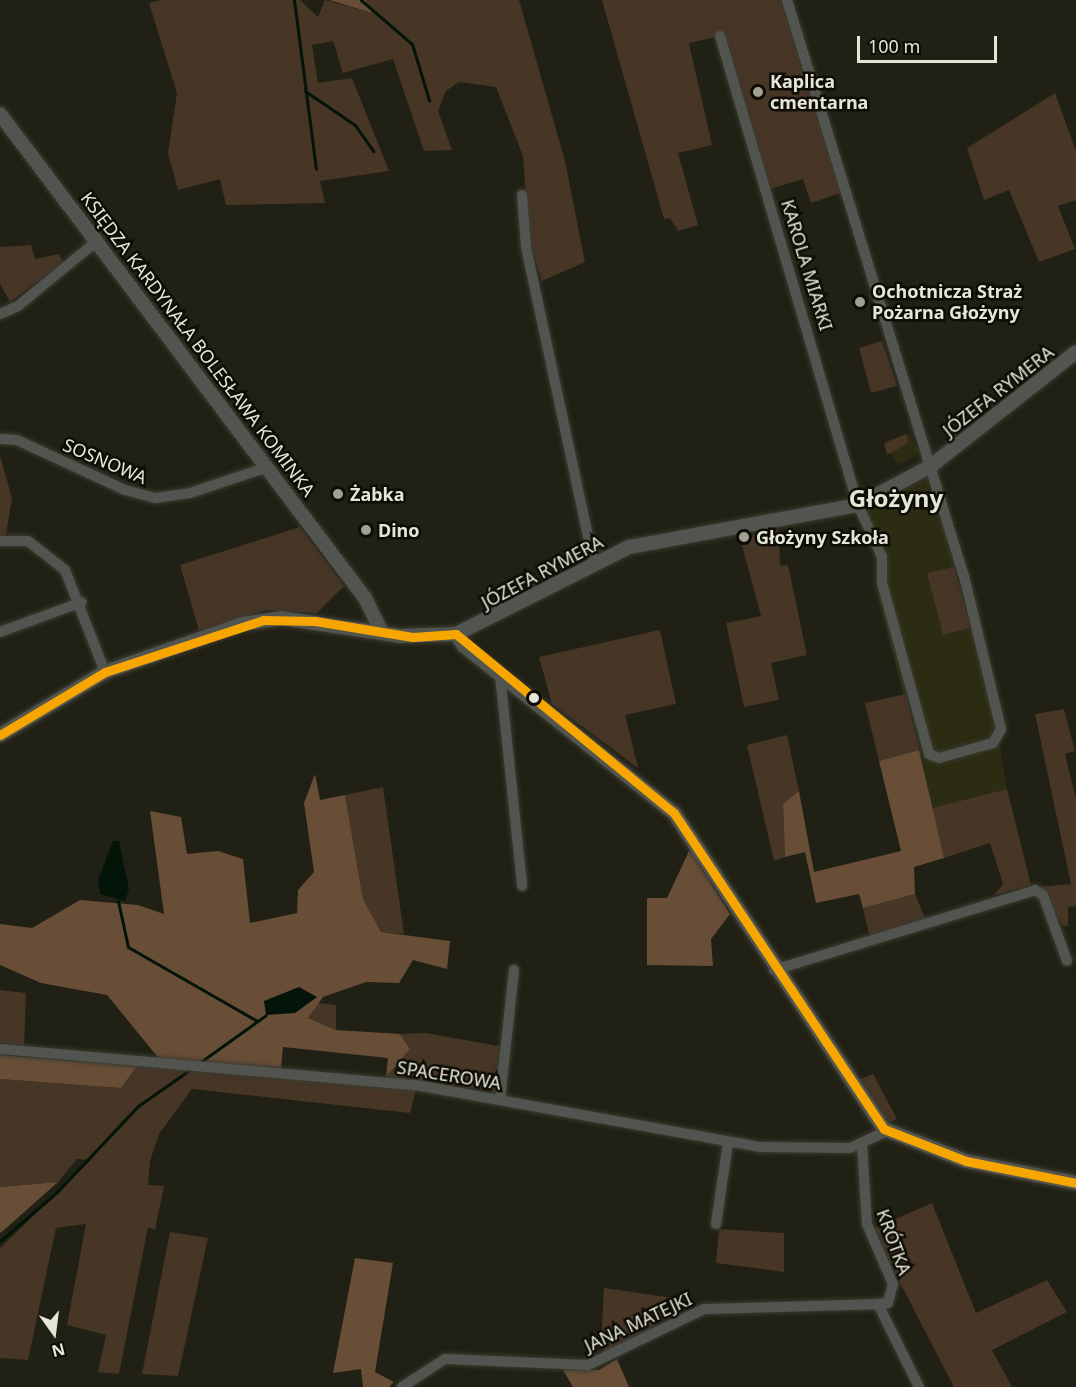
<!DOCTYPE html>
<meta charset="utf-8">
<style>
body{margin:0}
#map{position:relative;width:1076px;height:1387px;overflow:hidden;background:#202014;font-family:"Noto Sans",sans-serif}
div>[style]{position:absolute}
[style*='--x']{left:calc(var(--x)*1px);top:calc(var(--y)*1px);width:calc(var(--w)*1px);rotate:calc(var(--a)*1deg)}
.built>*{inset:0;background:#2b2c11}
.green>*{inset:0;background:#473526}
.forest>*{inset:0;background:#684e37}
.water>*{inset:0;background:#031408}
.stream>*{height:3px;margin:-1.5px;padding:0 1.5px;transform-origin:1.5px;border-radius:1.5px;background:#031408}
.roads{filter:drop-shadow(0 0 2px #3b3b30) drop-shadow(0 0 2px #3b3b30)}
.minor>*{height:10px;margin:-5px;padding:0 5px;transform-origin:5px;border-radius:5px;background:#51544f}
.tertiary>*{height:14px;margin:-7px;padding:0 7px;transform-origin:7px;border-radius:7px;background:#51544f}
.bus-1>*{height:9px;margin:-4.5px;padding:0 4.5px;transform-origin:4.5px;border-radius:4.5px;background:#f7a600}
.dots>*{width:16px;height:16px;translate:-50% -50%;box-sizing:border-box;border:3px solid #0d0d05;border-radius:50%}
span{translate:-50% -50%;white-space:nowrap;text-align:center;line-height:1.15;-webkit-text-stroke:5px #0d0d05;paint-order:stroke}
.poi-label{font-size:18px;color:#e5e6d8;font-weight:700}
.left{translate:0 -50%;text-align:left}
.street-label{font-size:18px;color:#e5e6d8}
.district-label{font-size:24px;color:#e5e6d8;font-weight:700}
.north{position:absolute;left:24px;top:1303px;width:60px;height:60px;-webkit-text-stroke:4px #0d0d05;paint-order:stroke;rotate:166deg;font-size:16px;font-weight:700;line-height:24px;text-align:center;color:#e5e6d8}
.north::after{content:'';display:block;margin:auto;width:21px;height:27px;background:#e5e6d8;clip-path:polygon(50% 0,100% 100%,50% 72%,0 100%)}
.scale{position:absolute;left:857px;top:36px;width:140px;height:27px;box-sizing:border-box;border:3px solid #e5e6d8;border-top:0;padding-left:8px;font-size:18px;line-height:21px;white-space:nowrap;color:#e5e6d8;-webkit-text-stroke:4px #0d0d05;paint-order:stroke}
</style>
<div id="map">
<div class="built">
<div style="clip-path:polygon(909px 433px,920px 453px,898px 465px,884px 443px)"></div>
<div style="clip-path:polygon(930px 476px,994px 712px,1007px 789px,932px 808px,877px 591px,875px 552px,858px 512px)"></div>
</div>
<div class="green">
<div style="clip-path:polygon(162px 0,300px 0,318px 17px,325px 0,372px 13px,366px 0,519px 0,565px 161px,585px 262px,542px 281px,529px 240px,523px 156px,496px 87px,459px 82px,446px 91px,438px 111px,452px 150px,424px 151px,393px 59px,343px 73px,333px 41px,312px 45px,318px 83px,352px 78px,389px 171px,320px 181px,325px 203px,226px 205px,220px 179px,178px 190px,168px 153px,177px 93px,149px 3px)"></div>
<div style="clip-path:polygon(602px 0,783px 0,841px 193px,811px 203px,803px 179px,770px 189px,716px 37px,689px 43px,712px 145px,678px 153px,698px 225px,678px 231px,670px 218px,664px 219px)"></div>
<div style="clip-path:polygon(1055px 93px,1076px 151px,1076px 200px,1058px 206px,1075px 249px,1039px 262px,1009px 190px,984px 200px,967px 148px)"></div>
<div style="clip-path:polygon(31px 245px,35px 259px,59px 254px,63px 262px,10px 302px,0 284px,0 247px)"></div>
<div style="clip-path:polygon(882px 341px,897px 386px,871px 393px,859px 348px)"></div>
<div style="clip-path:polygon(906px 434px,908px 443px,887px 455px,884px 443px)"></div>
<div style="clip-path:polygon(0 456px,12px 498px,6px 535px,0 537px)"></div>
<div style="clip-path:polygon(300px 527px,344px 586px,317px 613px,267px 610px,199px 631px,180px 565px)"></div>
<div style="clip-path:polygon(779px 530px,780px 566px,788px 565px,807px 655px,771px 663px,779px 700px,744px 707px,726px 623px,761px 616px,740px 538px)"></div>
<div style="clip-path:polygon(954px 567px,970px 628px,943px 635px,927px 573px)"></div>
<div style="clip-path:polygon(660px 630px,676px 704px,625px 715px,638px 768px,552px 704px,539px 657px)"></div>
<div style="clip-path:polygon(906px 694px,919px 750px,879px 761px,865px 703px)"></div>
<div style="clip-path:polygon(1064px 709px,1075px 751px,1065px 754px,1076px 799px,1076px 906px,1068px 907px,1068px 926px,1063px 926px,1038px 887px,1071px 884px,1035px 714px)"></div>
<div style="clip-path:polygon(787px 735px,799px 791px,783px 804px,785px 857px,774px 861px,747px 745px)"></div>
<div style="clip-path:polygon(383px 787px,404px 934px,381px 932px,363px 899px,345px 795px)"></div>
<div style="clip-path:polygon(1007px 789px,1031px 885px,994px 895px,1003px 884px,990px 843px,944px 858px,932px 808px)"></div>
<div style="clip-path:polygon(915px 894px,925px 918px,870px 938px,863px 908px)"></div>
<div style="clip-path:polygon(0 990px,26px 993px,24px 1045px,0 1043px)"></div>
<div style="clip-path:polygon(318px 1003px,336px 1005px,336px 1030px,308px 1018px)"></div>
<div style="clip-path:polygon(426px 1033px,504px 1047px,496px 1092px,386px 1077px,410px 1049px,400px 1034px)"></div>
<div style="clip-path:polygon(137px 1066px,416px 1090px,410px 1113px,192px 1089px,159px 1134px,150px 1161px,148px 1185px,164px 1186px,155px 1230px,148px 1227px,119px 1374px,98px 1372px,106px 1335px,67px 1325px,86px 1224px,56px 1228px,28px 1360px,0 1358px,0 1248px,91px 1160px,77px 1159px,58px 1182px,0 1187px,0 1079px,121px 1088px)"></div>
<div style="clip-path:polygon(873px 1074px,897px 1119px,890px 1123px,856px 1081px)"></div>
<div style="clip-path:polygon(932px 1203px,976px 1313px,1047px 1280px,1067px 1312px,992px 1350px,1012px 1387px,954px 1387px,885px 1254px,875px 1228px)"></div>
<div style="clip-path:polygon(719px 1229px,784px 1233px,784px 1272px,716px 1263px)"></div>
<div style="clip-path:polygon(170px 1232px,208px 1238px,178px 1376px,142px 1374px)"></div>
<div style="clip-path:polygon(604px 1288px,673px 1298px,682px 1311px,605px 1354px,601px 1344px)"></div>
</div>
<div class="forest">
<div style="clip-path:polygon(329px 0,366px 0,372px 13px)"></div>
<div style="clip-path:polygon(919px 750px,944px 858px,914px 867px,915px 894px,863px 908px,859px 894px,816px 903px,805px 852px,785px 857px,783px 804px,799px 791px,814px 872px,901px 851px,879px 761px)"></div>
<div style="clip-path:polygon(315px 774px,320px 800px,345px 795px,363px 899px,381px 932px,450px 941px,447px 969px,413px 960px,399px 983px,366px 982px,323px 997px,308px 1018px,336px 1030px,400px 1034px,410px 1049px,386px 1077px,388px 1058px,283px 1047px,281px 1068px,161px 1061px,107px 995px,41px 983px,0 965px,0 924px,32px 928px,80px 900px,138px 905px,164px 914px,150px 811px,181px 817px,187px 854px,218px 851px,243px 859px,250px 923px,297px 913px,298px 890px,314px 872px,304px 803px)"></div>
<div style="clip-path:polygon(690px 849px,730px 914px,711px 939px,713px 966px,647px 965px,647px 898px,667px 898px)"></div>
<div style="clip-path:polygon(0 1055px,137px 1066px,121px 1088px,0 1079px)"></div>
<div style="clip-path:polygon(58px 1182px,4px 1230px,0 1233px,0 1187px)"></div>
<div style="clip-path:polygon(355px 1258px,393px 1263px,375px 1372px,394px 1382px,389px 1387px,363px 1387px,361px 1369px,333px 1373px)"></div>
<div style="clip-path:polygon(617px 1359px,629px 1387px,573px 1387px,563px 1370px,599px 1370px)"></div>
</div>
<div class="water">
<div style="clip-path:polygon(113px 841px,119px 841px,129px 889px,125px 901px,100px 894px,98px 880px)"></div>
<div style="clip-path:polygon(299px 987px,317px 997px,295px 1013px,266px 1015px,264px 1001px)"></div>
</div>
<div class="stream">
<div style="--x:294;--y:0;--w:170;--a:82.6"></div>
<div style="--x:361;--y:0;--w:67;--a:40.8"></div>
<div style="--x:412;--y:44;--w:59;--a:73.1"></div>
<div style="--x:305;--y:91;--w:60;--a:34.2"></div>
<div style="--x:355;--y:125;--w:32;--a:55"></div>
<div style="--x:118;--y:901;--w:47;--a:77.7"></div>
<div style="--x:128;--y:947;--w:149;--a:29.8"></div>
<div style="--x:199;--y:1063;--w:82;--a:-35.6"></div>
<div style="--x:0;--y:1241;--w:75;--a:-40.7"></div>
<div style="--x:57;--y:1192;--w:118;--a:-46.7"></div>
<div style="--x:138;--y:1106;--w:65;--a:-34.9"></div>
</div>
<div class="roads">
<div class="minor">
<div style="--x:720;--y:36;--w:489;--a:73.6"></div>
<div style="--x:858;--y:505;--w:57;--a:65.2"></div>
<div style="--x:882;--y:557;--w:26;--a:90"></div>
<div style="--x:882;--y:583;--w:177;--a:74.6"></div>
<div style="--x:929;--y:754;--w:11;--a:22"></div>
<div style="--x:939;--y:758;--w:56;--a:-15.5"></div>
<div style="--x:993;--y:743;--w:16;--a:-60"></div>
<div style="--x:1001;--y:729;--w:153;--a:-103.6"></div>
<div style="--x:965;--y:580;--w:607;--a:-107.06"></div>
<div style="--x:522;--y:195;--w:52;--a:85.6"></div>
<div style="--x:526;--y:247;--w:323;--a:77.9"></div>
<div style="--x:0;--y:314;--w:20;--a:-24"></div>
<div style="--x:18;--y:306;--w:104;--a:-39.5"></div>
<div style="--x:0;--y:439;--w:17;--a:3"></div>
<div style="--x:17;--y:440;--w:119;--a:24.8"></div>
<div style="--x:125;--y:490;--w:31;--a:15"></div>
<div style="--x:155;--y:498;--w:35;--a:-8"></div>
<div style="--x:190;--y:493;--w:82;--a:-18.4"></div>
<div style="--x:0;--y:541;--w:28;--a:0"></div>
<div style="--x:28;--y:541;--w:47;--a:38.1"></div>
<div style="--x:65;--y:570;--w:110;--a:68.6"></div>
<div style="--x:0;--y:632;--w:87;--a:-20.1"></div>
<div style="--x:500;--y:675;--w:212;--a:84"></div>
<div style="--x:774;--y:970;--w:273;--a:-17"></div>
<div style="--x:1035;--y:890;--w:9;--a:32"></div>
<div style="--x:1043;--y:895;--w:70;--a:70"></div>
<div style="--x:0;--y:1049;--w:423;--a:5"></div>
<div style="--x:421;--y:1086;--w:344;--a:10.2"></div>
<div style="--x:760;--y:1147;--w:90;--a:0.6"></div>
<div style="--x:850;--y:1148;--w:41;--a:-24.7"></div>
<div style="--x:500;--y:1099;--w:130;--a:-83.8"></div>
<div style="--x:862;--y:1145;--w:79;--a:86.4"></div>
<div style="--x:867;--y:1224;--w:65;--a:66.6"></div>
<div style="--x:893;--y:1284;--w:20;--a:105"></div>
<div style="--x:888;--y:1303;--w:10;--a:174"></div>
<div style="--x:716;--y:1224;--w:82;--a:-81.6"></div>
<div style="--x:402;--y:1387;--w:51;--a:-33.1"></div>
<div style="--x:445;--y:1359;--w:143;--a:2.4"></div>
<div style="--x:588;--y:1365;--w:129;--a:-25.8"></div>
<div style="--x:704;--y:1309;--w:174;--a:-1.6"></div>
<div style="--x:878;--y:1304;--w:93;--a:63.7"></div>
</div>
<div class="tertiary">
<div style="--x:0;--y:114;--w:606;--a:52.98"></div>
<div style="--x:365;--y:598;--w:39;--a:64"></div>
<div style="--x:456;--y:634;--w:14;--a:56"></div>
<div style="--x:464;--y:646;--w:268;--a:38.5"></div>
<div style="--x:674;--y:813;--w:379;--a:56.4"></div>
<div style="--x:884;--y:1129;--w:88;--a:21.3"></div>
<div style="--x:966;--y:1161;--w:112;--a:11.3"></div>
<div style="--x:0;--y:735;--w:122;--a:-31"></div>
<div style="--x:105;--y:672;--w:146;--a:-19.2"></div>
<div style="--x:243;--y:624;--w:38;--a:-9"></div>
<div style="--x:281;--y:618;--w:120;--a:8.6"></div>
<div style="--x:400;--y:636;--w:56;--a:-2"></div>
<div style="--x:456;--y:634;--w:194;--a:-26.7"></div>
<div style="--x:629;--y:547;--w:233;--a:-10.4"></div>
<div style="--x:858;--y:505;--w:83;--a:-28.1"></div>
<div style="--x:931;--y:466;--w:184;--a:-38.2"></div>
</div>
</div>
<div class="bus-1">
<div style="--x:456;--y:634;--w:282;--a:39.4"></div>
<div style="--x:674;--y:813;--w:379;--a:56.4"></div>
<div style="--x:884;--y:1129;--w:88;--a:21.3"></div>
<div style="--x:966;--y:1161;--w:112;--a:11.3"></div>
<div style="--x:0;--y:735;--w:122;--a:-31"></div>
<div style="--x:105;--y:672;--w:166;--a:-18.2"></div>
<div style="--x:263;--y:620;--w:52;--a:1.1"></div>
<div style="--x:315;--y:621;--w:99;--a:9.3"></div>
<div style="--x:413;--y:637;--w:43;--a:-4"></div>
</div>
<div class="dots">
<div style="left:758px;top:92px;background:#a0a193"></div>
<div style="left:860px;top:302px;background:#a0a193"></div>
<div style="left:338px;top:494px;background:#a0a193"></div>
<div style="left:366px;top:530px;background:#a0a193"></div>
<div style="left:744px;top:537px;background:#a0a193"></div>
<div style="left:534px;top:698px;background:#e5e6d8"></div>
</div>
<div class="poi-label">
<span class="left" style="left:770px;top:92px">Kaplica<br>cmentarna</span>
<span class="left" style="left:872px;top:302px">Ochotnicza Straż<br>Pożarna Głożyny</span>
<span class="left" style="left:350px;top:494px">Żabka</span>
<span class="left" style="left:378px;top:530px">Dino</span>
<span class="left" style="left:756px;top:537px">Głożyny Szkoła</span>
</div>
<div class="street-label">
<span style="left:807px;top:265px;rotate:73deg">KAROLA MIARKI</span>
<span style="left:198px;top:344px;rotate:53deg">KSIĘDZA KARDYNAŁA BOLESŁAWA KOMINKA</span>
<span style="left:998px;top:391px;rotate:-38deg">JÓZEFA RYMERA</span>
<span style="left:105px;top:461px;rotate:23deg">SOSNOWA</span>
<span style="left:542px;top:572px;rotate:-28deg">JÓZEFA RYMERA</span>
<span style="left:449px;top:1075px;rotate:9deg">SPACEROWA</span>
<span style="left:894px;top:1242px;rotate:70deg">KRÓTKA</span>
<span style="left:638px;top:1322px;rotate:-25deg">JANA MATEJKI</span>
</div>
<div class="district-label">
<span style="left:896px;top:498px">Głożyny</span>
</div>
<div class="north">N</div>
<div class="scale">100 m</div>
</div>
